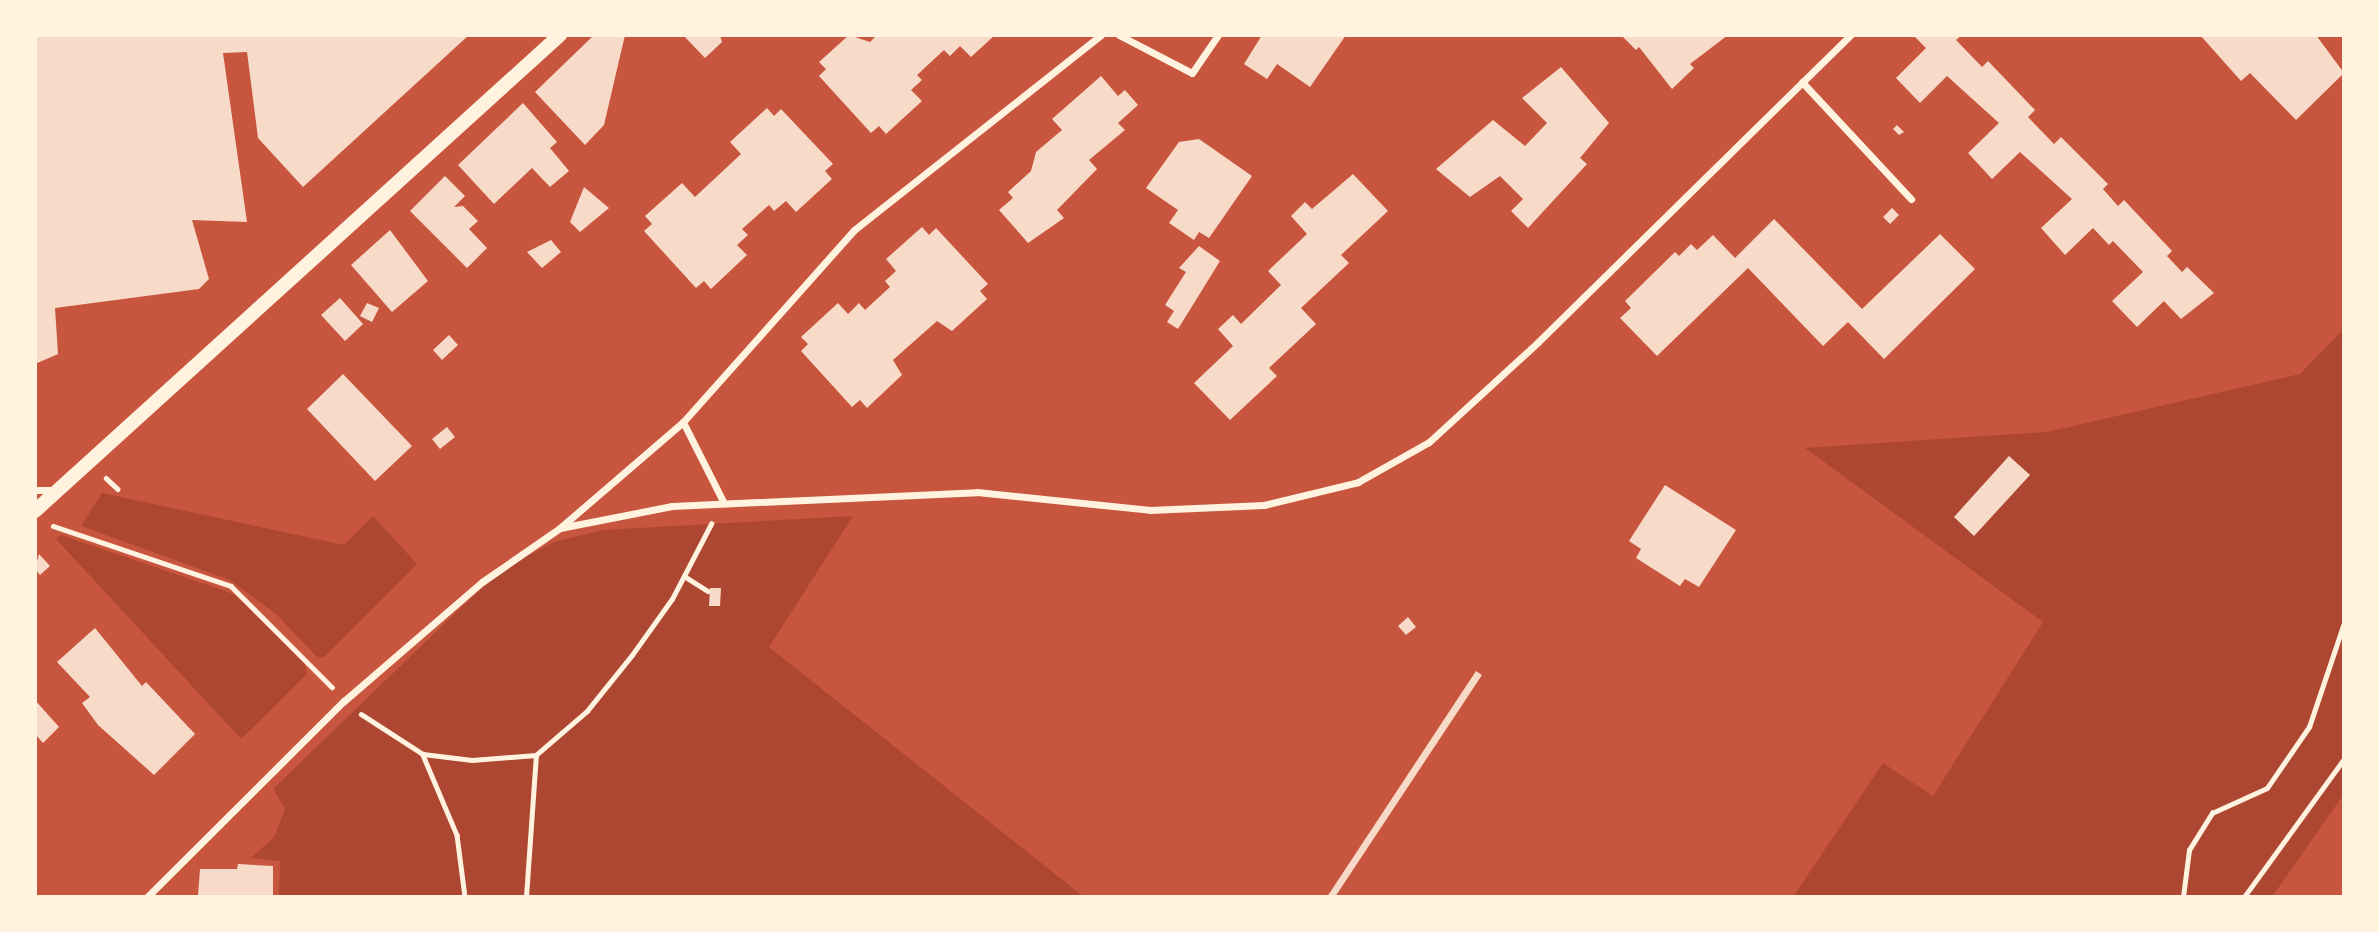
<!DOCTYPE html>
<style>
body{margin:0}
#map{position:relative;width:2379px;height:932px;overflow:hidden;background:#c8553d;font-family:"Sofia Sans Condensed",sans-serif}
div>[style]{position:absolute}
[style*='--x']{left:calc(var(--x)*1px);top:calc(var(--y)*1px);width:calc(var(--w)*1px);rotate:calc(var(--a)*1deg)}
.green>*{inset:0;background:#ae4732}
.building>*{inset:0;background:#f7dbc8}
.path>*{height:4.5px;margin:-2.25px;padding:0 2.25px;transform-origin:2.25px;border-radius:2.25px;background:#fff3e0}
.minor>*{height:7px;margin:-3.5px;padding:0 3.5px;transform-origin:3.5px;border-radius:3.5px;background:#fff3e0}
.secondary>*{height:14px;margin:-7px;padding:0 7px;transform-origin:7px;border-radius:7px;background:#fff3e0}
span{translate:-50% -50%;white-space:nowrap;text-align:center;line-height:1.15;-webkit-text-stroke:7px #fff3e0;paint-order:stroke}
.frame{position:absolute;inset:0;border:37px solid #fff3e0;pointer-events:none}
</style>
<div id="map">
<div class="green">
<div style="clip-path:polygon(2344px 329px,2344px 794px,2272px 897px,1793px 897px,1883px 763px,1933px 796px,2043px 622px,1805px 448px,2047px 432px,2300px 374px)"></div>
<div style="clip-path:polygon(102px 493px,344px 545px,373px 516px,417px 564px,323px 658px,316px 656px,276px 614px,230px 580px,81px 526px)"></div>
<div style="clip-path:polygon(853px 516px,769px 647px,1084px 897px,279px 897px,280px 861px,251px 858px,274px 837px,285px 809px,273px 789px,499px 571px,554px 542px,603px 530px)"></div>
<div style="clip-path:polygon(61px 535px,234px 594px,304px 661px,307px 674px,241px 739px,56px 539px)"></div>
</div>
<div class="building">
<div style="clip-path:polygon(35px 35px,469px 35px,303px 187px,258px 138px,247px 52px,223px 53px,247px 222px,192px 220px,209px 279px,199px 289px,55px 308px,58px 354px,35px 364px)"></div>
<div style="clip-path:polygon(594px 35px,625px 35px,604px 125px,585px 145px,535px 92px)"></div>
<div style="clip-path:polygon(683px 35px,720px 35px,722px 42px,705px 58px)"></div>
<div style="clip-path:polygon(849px 35px,870px 42px,877px 35px,995px 35px,971px 57px,960px 46px,950px 56px,944px 50px,917px 75px,922px 80px,911px 90px,922px 101px,886px 134px,879px 126px,871px 133px,819px 76px,826px 69px,819px 62px)"></div>
<div style="clip-path:polygon(1262px 35px,1346px 35px,1310px 87px,1277px 64px,1267px 79px,1244px 64px)"></div>
<div style="clip-path:polygon(1621px 35px,1728px 35px,1690px 64px,1694px 68px,1672px 89px,1639px 47px,1636px 50px)"></div>
<div style="clip-path:polygon(1913px 35px,1962px 35px,1956px 40px,1982px 67px,1988px 61px,2035px 110px,2028px 117px,2054px 144px,2061px 137px,2108px 184px,2103px 189px,2118px 206px,2124px 200px,2172px 251px,2167px 256px,2182px 272px,2187px 267px,2214px 293px,2181px 319px,2164px 301px,2137px 327px,2112px 301px,2143px 272px,2113px 241px,2109px 245px,2093px 228px,2065px 255px,2041px 228px,2072px 199px,2020px 152px,1992px 179px,1968px 153px,1999px 123px,1947px 76px,1920px 103px,1896px 78px,1926px 48px)"></div>
<div style="clip-path:polygon(2200px 35px,2316px 35px,2344px 73px,2296px 120px,2250px 73px,2241px 81px)"></div>
<div style="clip-path:polygon(1561px 67px,1609px 123px,1580px 158px,1587px 164px,1528px 228px,1511px 211px,1523px 199px,1500px 176px,1470px 197px,1436px 169px,1493px 120px,1525px 146px,1547px 123px,1522px 98px)"></div>
<div style="clip-path:polygon(1101px 76px,1118px 96px,1125px 90px,1138px 105px,1118px 123px,1125px 130px,1089px 160px,1097px 169px,1057px 210px,1064px 218px,1028px 243px,999px 210px,1013px 198px,1008px 192px,1031px 171px,1036px 152px,1062px 130px,1052px 119px)"></div>
<div style="clip-path:polygon(523px 103px,557px 142px,550px 148px,569px 171px,550px 187px,532px 168px,494px 204px,458px 165px)"></div>
<div style="clip-path:polygon(767px 108px,774px 116px,781px 109px,833px 164px,825px 171px,832px 179px,796px 212px,786px 201px,774px 211px,769px 205px,742px 229px,748px 235px,737px 245px,747px 255px,711px 289px,704px 281px,696px 288px,644px 231px,652px 224px,645px 216px,682px 183px,695px 197px,741px 154px,730px 142px)"></div>
<div style="clip-path:polygon(1897px 125px,1904px 132px,1899px 135px,1893px 129px)"></div>
<div style="clip-path:polygon(1199px 139px,1252px 176px,1209px 238px,1199px 232px,1194px 240px,1169px 223px,1178px 210px,1146px 188px,1179px 142px)"></div>
<div style="clip-path:polygon(1353px 174px,1388px 211px,1341px 255px,1349px 263px,1301px 308px,1316px 324px,1269px 368px,1277px 376px,1230px 420px,1194px 383px,1233px 346px,1218px 329px,1233px 315px,1241px 324px,1281px 285px,1268px 271px,1307px 234px,1291px 216px,1305px 202px,1312px 209px)"></div>
<div style="clip-path:polygon(445px 176px,465px 196px,454px 207px,463px 206px,478px 221px,469px 229px,487px 248px,467px 268px,410px 211px)"></div>
<div style="clip-path:polygon(584px 187px,609px 208px,580px 232px,570px 222px)"></div>
<div style="clip-path:polygon(1892px 208px,1899px 215px,1890px 224px,1883px 217px)"></div>
<div style="clip-path:polygon(1774px 219px,1862px 309px,1940px 234px,1975px 269px,1884px 359px,1848px 322px,1823px 346px,1748px 268px,1657px 356px,1620px 318px,1631px 308px,1625px 301px,1675px 252px,1679px 256px,1691px 244px,1697px 250px,1713px 235px,1735px 258px)"></div>
<div style="clip-path:polygon(922px 227px,929px 235px,936px 228px,988px 284px,980px 291px,987px 299px,952px 331px,937px 321px,893px 360px,902px 375px,867px 408px,860px 400px,852px 407px,801px 351px,808px 344px,801px 337px,838px 303px,848px 314px,859px 303px,865px 310px,890px 287px,885px 281px,896px 271px,886px 259px)"></div>
<div style="clip-path:polygon(390px 230px,428px 281px,392px 312px,351px 265px)"></div>
<div style="clip-path:polygon(551px 240px,561px 252px,542px 268px,527px 252px)"></div>
<div style="clip-path:polygon(1199px 246px,1220px 261px,1178px 329px,1167px 322px,1174px 311px,1165px 305px,1186px 272px,1179px 268px)"></div>
<div style="clip-path:polygon(340px 298px,363px 324px,345px 341px,321px 315px)"></div>
<div style="clip-path:polygon(367px 303px,379px 308px,372px 322px,360px 316px)"></div>
<div style="clip-path:polygon(449px 335px,458px 345px,442px 360px,433px 350px)"></div>
<div style="clip-path:polygon(343px 374px,412px 446px,375px 481px,307px 409px)"></div>
<div style="clip-path:polygon(447px 427px,455px 437px,440px 449px,432px 439px)"></div>
<div style="clip-path:polygon(2009px 456px,2030px 475px,1974px 536px,1954px 517px)"></div>
<div style="clip-path:polygon(1665px 485px,1736px 530px,1699px 587px,1685px 579px,1680px 586px,1636px 558px,1641px 549px,1629px 541px)"></div>
<div style="clip-path:polygon(39px 554px,50px 566px,40px 575px,35px 569px)"></div>
<div style="clip-path:polygon(710px 588px,721px 588px,720px 606px,709px 606px)"></div>
<div style="clip-path:polygon(1408px 617px,1416px 627px,1406px 635px,1398px 626px)"></div>
<div style="clip-path:polygon(95px 628px,142px 686px,146px 682px,195px 734px,154px 775px,98px 725px,82px 703px,90px 697px,57px 662px)"></div>
<div style="clip-path:polygon(1476px 671px,1482px 675px,1335px 897px,1327px 897px)"></div>
<div style="clip-path:polygon(35px 700px,59px 727px,43px 743px,35px 734px)"></div>
<div style="clip-path:polygon(238px 864px,273px 866px,273px 897px,198px 895px,200px 869px,237px 869px)"></div>
</div>
<div class="path">
<div style="--x:106;--y:478;--w:16;--a:43"></div>
<div style="--x:53;--y:526;--w:188;--a:18.6"></div>
<div style="--x:231;--y:586;--w:143;--a:45"></div>
<div style="--x:684;--y:576;--w:28;--a:32"></div>
<div style="--x:361;--y:714;--w:74;--a:32.8"></div>
<div style="--x:423;--y:754;--w:49;--a:7"></div>
<div style="--x:472;--y:760;--w:64;--a:-4.5"></div>
<div style="--x:536;--y:755;--w:67;--a:-40.8"></div>
<div style="--x:587;--y:711;--w:72;--a:-51.2"></div>
<div style="--x:632;--y:655;--w:69;--a:-54.5"></div>
<div style="--x:672;--y:599;--w:85;--a:-62.5"></div>
<div style="--x:423;--y:755;--w:87;--a:67"></div>
<div style="--x:457;--y:835;--w:63;--a:82.6"></div>
<div style="--x:526;--y:897;--w:142;--a:-86"></div>
<div style="--x:2183;--y:897;--w:47;--a:-82.7"></div>
<div style="--x:2189;--y:850;--w:44;--a:-58.1"></div>
<div style="--x:2212;--y:813;--w:60;--a:-24.4"></div>
<div style="--x:2267;--y:788;--w:74;--a:-55.5"></div>
<div style="--x:2309;--y:727;--w:110;--a:-71.4"></div>
<div style="--x:2244;--y:897;--w:170;--a:-54.1"></div>
</div>
<div class="minor">
<div style="--x:1119;--y:35;--w:82;--a:27.5"></div>
<div style="--x:1192;--y:73;--w:46;--a:-55.6"></div>
<div style="--x:1802;--y:82;--w:160;--a:47"></div>
<div style="--x:683;--y:422;--w:257;--a:-48.3"></div>
<div style="--x:854;--y:230;--w:315;--a:-38.3"></div>
<div style="--x:35;--y:490;--w:19;--a:0"></div>
<div style="--x:561;--y:527;--w:161;--a:-40.7"></div>
<div style="--x:683;--y:422;--w:91;--a:63.2"></div>
<div style="--x:147;--y:897;--w:278;--a:-44.9"></div>
<div style="--x:344;--y:701;--w:182;--a:-40.8"></div>
<div style="--x:482;--y:582;--w:95;--a:-34.7"></div>
<div style="--x:560;--y:528;--w:114;--a:-11.1"></div>
<div style="--x:672;--y:506;--w:305;--a:-2.6"></div>
<div style="--x:977;--y:492;--w:174;--a:5.9"></div>
<div style="--x:1150;--y:510;--w:114;--a:-2.5"></div>
<div style="--x:1264;--y:505;--w:97;--a:-13.7"></div>
<div style="--x:1358;--y:482;--w:81;--a:-29.4"></div>
<div style="--x:1429;--y:442;--w:148;--a:-42.5"></div>
<div style="--x:1538;--y:342;--w:438;--a:-44.5"></div>
</div>
<div class="secondary">
<div style="--x:35;--y:511;--w:709;--a:-42.2"></div>
</div>
<div class="frame"></div>
</div>
